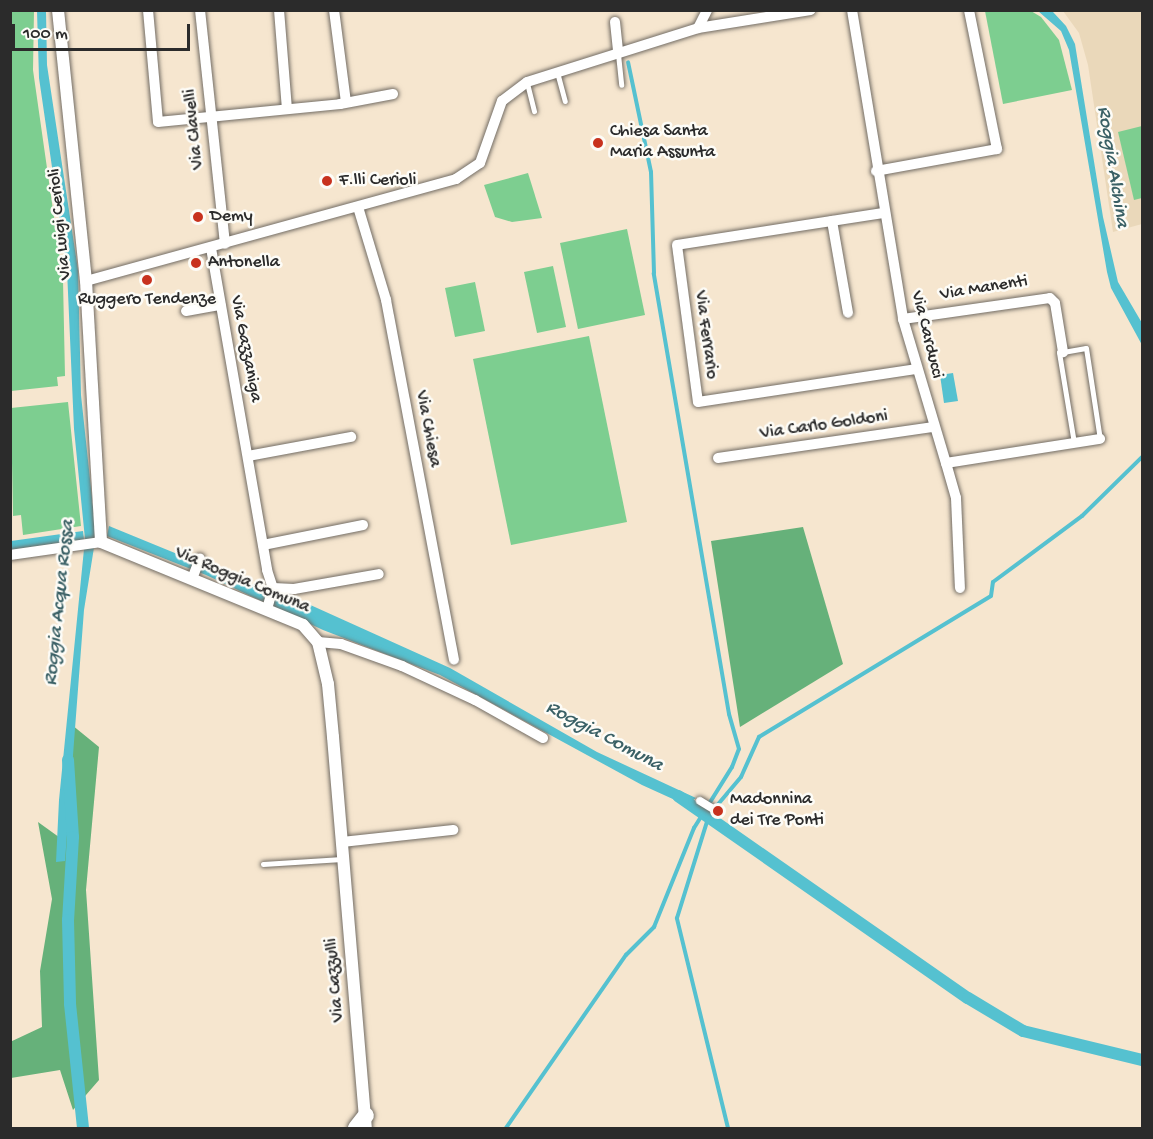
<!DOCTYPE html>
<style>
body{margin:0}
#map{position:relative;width:1153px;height:1139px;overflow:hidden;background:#f6e6cf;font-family:"Gochi Hand",sans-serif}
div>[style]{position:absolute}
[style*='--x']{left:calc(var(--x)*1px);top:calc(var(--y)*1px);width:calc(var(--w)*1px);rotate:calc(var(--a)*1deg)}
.built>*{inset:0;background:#ead8ba}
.green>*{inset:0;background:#7dce90}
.forest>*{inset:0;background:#66b17a}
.water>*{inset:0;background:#55c1d0}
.stream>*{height:4px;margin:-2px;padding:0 2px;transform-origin:2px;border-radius:2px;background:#55c1d0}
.canal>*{height:12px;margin:-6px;padding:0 6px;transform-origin:6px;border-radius:6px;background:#55c1d0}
.roads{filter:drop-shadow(0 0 2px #726c64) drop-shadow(0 0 2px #726c64)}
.service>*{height:5px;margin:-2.5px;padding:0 2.5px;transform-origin:2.5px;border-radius:2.5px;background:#fff}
.pedestrian>*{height:8px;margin:-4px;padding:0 4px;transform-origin:4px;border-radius:4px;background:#fff}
.minor>*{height:10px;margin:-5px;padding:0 5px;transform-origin:5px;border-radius:5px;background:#fff}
.tertiary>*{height:12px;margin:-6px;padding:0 6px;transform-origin:6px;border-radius:6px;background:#fff}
.trunk>*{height:16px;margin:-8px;padding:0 8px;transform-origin:8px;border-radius:8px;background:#fff}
.dots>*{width:16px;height:16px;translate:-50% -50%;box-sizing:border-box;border:3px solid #fdfcf7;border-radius:50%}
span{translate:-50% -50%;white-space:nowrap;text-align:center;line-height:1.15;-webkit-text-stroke:5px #fdfcf7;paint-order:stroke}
.street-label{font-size:18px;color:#2b2b2b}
.poi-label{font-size:18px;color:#2b2b2b}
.left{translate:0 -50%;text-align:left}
.water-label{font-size:20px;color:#3a6065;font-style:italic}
.frame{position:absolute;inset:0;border:12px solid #2b2b2b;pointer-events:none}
.scale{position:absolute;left:12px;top:24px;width:178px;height:27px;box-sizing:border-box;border:3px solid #2b2b2b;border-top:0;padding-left:8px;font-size:18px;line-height:21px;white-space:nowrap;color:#2b2b2b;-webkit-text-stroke:4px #fdfcf7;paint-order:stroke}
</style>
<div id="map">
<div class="built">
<div style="clip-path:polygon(1063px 11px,1142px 11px,1142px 224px,1113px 232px,1088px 65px,1079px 33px)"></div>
</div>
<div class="green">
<div style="clip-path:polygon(11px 10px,34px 11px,33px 70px,63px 280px,65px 376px,57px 377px,58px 386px,11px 391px)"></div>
<div style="clip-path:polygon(985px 11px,1031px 11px,1041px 17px,1059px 40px,1072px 90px,1003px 104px)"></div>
<div style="clip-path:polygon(1142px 126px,1142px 198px,1134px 200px,1118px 132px)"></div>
<div style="clip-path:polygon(528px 173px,542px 218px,512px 222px,495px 217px,484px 185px)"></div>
<div style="clip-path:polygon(627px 229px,645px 315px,578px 329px,560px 243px)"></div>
<div style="clip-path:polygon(553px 266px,566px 327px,537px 333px,524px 272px)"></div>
<div style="clip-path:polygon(475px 282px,485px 331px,455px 337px,445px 288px)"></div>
<div style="clip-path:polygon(589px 336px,627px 522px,511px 545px,473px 359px)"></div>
<div style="clip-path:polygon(68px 402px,81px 526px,23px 535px,21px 515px,13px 516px,11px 408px)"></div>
</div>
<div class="forest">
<div style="clip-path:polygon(803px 527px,843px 664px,740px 727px,711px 541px)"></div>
<div style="clip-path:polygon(72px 725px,99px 747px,86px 890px,99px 1080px,73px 1110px,60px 1070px,11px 1078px,10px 1042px,42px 1027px,40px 971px,52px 899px,38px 822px,63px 840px)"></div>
</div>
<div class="water">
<div style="clip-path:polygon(37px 11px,46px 11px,47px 65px,78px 270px,81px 395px,96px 535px,84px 610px,65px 861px,56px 862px,59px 800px,85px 539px,74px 429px,67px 270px,39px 78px)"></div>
<div style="clip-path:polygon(1038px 11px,1053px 12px,1066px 26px,1075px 44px,1103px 217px,1118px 282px,1142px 323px,1142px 345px,1111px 288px,1107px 272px,1069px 50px,1061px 31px)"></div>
<div style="clip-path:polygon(953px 373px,958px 401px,944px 403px,940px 375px)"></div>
<div style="clip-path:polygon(109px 526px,304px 606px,306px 603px,450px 668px,597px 752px,696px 798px,686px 805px,642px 785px,440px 675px,323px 630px,206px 575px,107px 536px)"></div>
<div style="clip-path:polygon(83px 531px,84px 540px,11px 552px,11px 541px)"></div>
</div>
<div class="stream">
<div style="--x:506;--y:1128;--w:211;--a:-55.3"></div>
<div style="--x:626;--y:955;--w:40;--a:-45"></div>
<div style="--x:654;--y:927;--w:107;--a:-68"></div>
<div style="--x:694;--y:828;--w:72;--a:-58.1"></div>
<div style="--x:732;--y:767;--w:19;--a:-69"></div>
<div style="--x:739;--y:749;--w:36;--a:-106"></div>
<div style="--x:729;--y:714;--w:447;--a:-99.7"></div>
<div style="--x:654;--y:273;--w:101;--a:-91.7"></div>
<div style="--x:651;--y:172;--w:112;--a:-101.8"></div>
<div style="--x:728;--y:1128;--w:216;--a:-103.7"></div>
<div style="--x:677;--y:918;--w:108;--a:-72.7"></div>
<div style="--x:709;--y:815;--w:50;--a:-49.9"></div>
<div style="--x:741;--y:777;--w:44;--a:-65.8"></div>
<div style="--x:759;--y:737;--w:271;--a:-31.3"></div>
<div style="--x:991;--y:596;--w:14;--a:-82"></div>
<div style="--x:993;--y:582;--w:111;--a:-36.6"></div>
<div style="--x:1082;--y:516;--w:84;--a:-44.5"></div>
</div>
<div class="canal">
<div style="--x:68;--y:760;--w:77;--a:86.3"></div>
<div style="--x:73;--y:837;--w:83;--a:93.4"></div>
<div style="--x:68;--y:920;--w:84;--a:88.6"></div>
<div style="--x:70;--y:1004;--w:125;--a:84"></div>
<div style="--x:678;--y:796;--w:353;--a:34.9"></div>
<div style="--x:968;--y:998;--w:64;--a:31"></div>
<div style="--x:1023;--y:1031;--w:122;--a:13.7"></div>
</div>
<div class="roads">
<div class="service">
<div style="--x:618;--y:54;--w:31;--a:84"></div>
<div style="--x:557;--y:72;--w:30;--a:75"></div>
<div style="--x:527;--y:83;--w:29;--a:76"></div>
<div style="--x:1074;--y:443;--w:92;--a:-99.4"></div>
<div style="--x:1059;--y:352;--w:4;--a:0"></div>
<div style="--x:1063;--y:352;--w:23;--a:-10"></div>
<div style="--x:1086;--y:348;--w:92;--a:81.3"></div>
<div style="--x:263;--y:864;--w:79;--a:-3.6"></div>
</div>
<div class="pedestrian">
<div style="--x:700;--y:801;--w:17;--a:31"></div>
</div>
<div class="minor">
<div style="--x:148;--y:10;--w:112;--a:84.9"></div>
<div style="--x:158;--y:122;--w:183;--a:-5.6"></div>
<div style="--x:340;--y:104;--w:54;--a:-10.7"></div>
<div style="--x:200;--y:10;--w:235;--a:83.9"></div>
<div style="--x:279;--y:10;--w:99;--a:85.4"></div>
<div style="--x:334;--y:10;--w:93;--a:82.6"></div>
<div style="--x:852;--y:10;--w:313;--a:80.6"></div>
<div style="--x:903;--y:319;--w:150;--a:73.4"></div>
<div style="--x:946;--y:463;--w:156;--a:-8.9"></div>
<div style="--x:615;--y:22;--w:30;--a:84"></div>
<div style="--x:698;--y:28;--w:20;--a:-63"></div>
<div style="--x:876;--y:171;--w:123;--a:-10.3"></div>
<div style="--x:997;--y:149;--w:142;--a:-101.4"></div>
<div style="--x:358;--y:207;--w:97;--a:73.2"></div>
<div style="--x:386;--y:300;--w:366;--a:79.3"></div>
<div style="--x:883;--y:213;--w:208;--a:171.2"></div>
<div style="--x:677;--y:245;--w:158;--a:82.4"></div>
<div style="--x:698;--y:402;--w:220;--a:-8.6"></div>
<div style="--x:832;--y:221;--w:93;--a:80.1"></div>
<div style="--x:211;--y:248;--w:327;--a:80.1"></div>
<div style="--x:267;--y:570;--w:19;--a:72"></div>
<div style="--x:273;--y:588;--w:22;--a:106"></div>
<div style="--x:86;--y:281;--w:384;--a:-15.4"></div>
<div style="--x:456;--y:179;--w:29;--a:-34"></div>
<div style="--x:480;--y:163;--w:66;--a:-70.5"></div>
<div style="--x:502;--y:101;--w:31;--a:-37"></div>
<div style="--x:527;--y:82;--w:179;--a:-17.5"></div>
<div style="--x:698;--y:28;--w:114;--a:-9.1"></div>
<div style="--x:186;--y:311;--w:35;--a:-10"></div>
<div style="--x:903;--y:319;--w:148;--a:-8.1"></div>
<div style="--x:1050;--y:298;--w:7;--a:45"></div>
<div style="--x:1055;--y:303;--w:50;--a:80.7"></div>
<div style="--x:248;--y:456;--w:105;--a:-10.5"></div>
<div style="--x:718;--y:458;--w:218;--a:-8.2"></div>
<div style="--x:946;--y:463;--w:36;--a:74"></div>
<div style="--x:956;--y:498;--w:90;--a:87.5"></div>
<div style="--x:263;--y:545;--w:102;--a:-11.3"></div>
<div style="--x:10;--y:555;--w:92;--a:-8.1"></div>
<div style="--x:192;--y:579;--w:22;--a:-69"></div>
<div style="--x:273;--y:588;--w:21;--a:3"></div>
<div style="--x:294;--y:589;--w:86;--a:-10"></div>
<div style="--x:318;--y:642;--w:23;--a:5"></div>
<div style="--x:341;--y:644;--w:65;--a:19.8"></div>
<div style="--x:402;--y:666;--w:81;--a:25"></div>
<div style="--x:475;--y:700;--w:78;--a:29.2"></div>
<div style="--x:342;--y:842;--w:112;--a:-6.2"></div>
</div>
<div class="tertiary">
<div style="--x:58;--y:10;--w:272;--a:84.1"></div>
<div style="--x:86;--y:281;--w:261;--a:86.7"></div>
<div style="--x:101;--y:542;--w:218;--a:22.3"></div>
<div style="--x:303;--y:625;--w:23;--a:49"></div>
<div style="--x:318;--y:642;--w:43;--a:76.6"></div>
<div style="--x:328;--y:684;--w:53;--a:84.6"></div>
<div style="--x:333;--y:737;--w:392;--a:85.2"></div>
</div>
<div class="trunk">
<div style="--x:356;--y:1128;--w:16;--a:-52"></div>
</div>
</div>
<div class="dots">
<div style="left:598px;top:143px;background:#c8321e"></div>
<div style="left:327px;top:181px;background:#c8321e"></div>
<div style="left:198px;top:217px;background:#c8321e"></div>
<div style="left:196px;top:263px;background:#c8321e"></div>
<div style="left:147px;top:280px;background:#c8321e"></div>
<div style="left:718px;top:811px;background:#c8321e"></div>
</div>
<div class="street-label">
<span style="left:195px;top:129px;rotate:-96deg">Via Clavelli</span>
<span style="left:61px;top:224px;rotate:-96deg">Via Luigi Cerioli</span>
<span style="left:984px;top:289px;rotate:-9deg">Via Manenti</span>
<span style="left:705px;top:335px;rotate:82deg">Via Ferrario</span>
<span style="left:926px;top:335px;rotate:76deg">Via Carducci</span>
<span style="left:245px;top:349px;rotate:79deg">Via Gazzaniga</span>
<span style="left:824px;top:426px;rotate:-8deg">Via Carlo Goldoni</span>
<span style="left:427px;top:429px;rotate:79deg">Via Chiesa</span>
<span style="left:242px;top:581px;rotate:23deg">Via Roggia Comuna</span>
<span style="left:336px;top:980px;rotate:-95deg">Via Cazzulli</span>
</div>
<div class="poi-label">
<span class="left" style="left:610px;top:143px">Chiesa Santa<br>Maria Assunta</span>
<span class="left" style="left:339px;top:181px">F.lli Cerioli</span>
<span class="left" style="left:210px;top:217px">Demy</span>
<span class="left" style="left:208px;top:263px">Antonella</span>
<span style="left:147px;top:300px">Ruggero Tendenze</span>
<span class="left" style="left:730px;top:811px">Madonnina<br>dei Tre Ponti</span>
</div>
<div class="water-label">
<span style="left:1112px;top:167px;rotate:81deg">Roggia Alchina</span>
<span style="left:60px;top:603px;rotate:-84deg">Roggia Acqua Rossa</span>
<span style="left:604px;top:737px;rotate:28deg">Roggia Comuna</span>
</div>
<div class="frame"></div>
<div class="scale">100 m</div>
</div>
